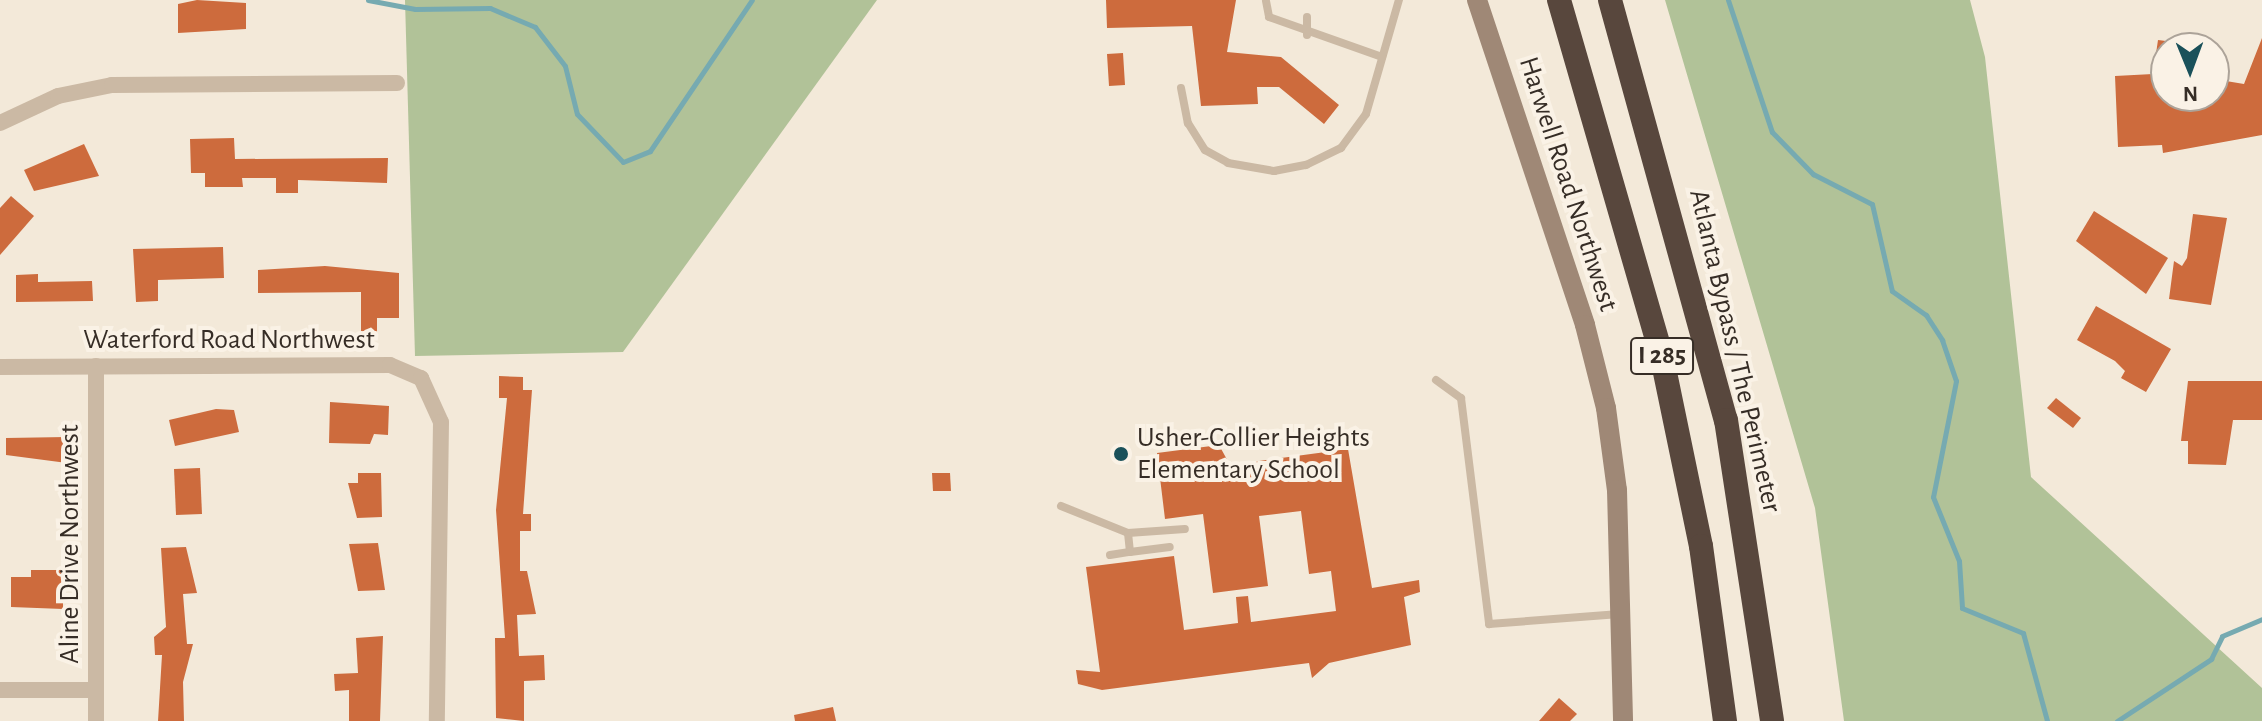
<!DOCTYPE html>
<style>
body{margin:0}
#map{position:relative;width:2262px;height:721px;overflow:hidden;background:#f3e9d9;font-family:"Alegreya Sans",sans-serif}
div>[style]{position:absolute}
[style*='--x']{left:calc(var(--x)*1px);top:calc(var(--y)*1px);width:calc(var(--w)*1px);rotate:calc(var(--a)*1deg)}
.green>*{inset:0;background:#b1c298}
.stream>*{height:5px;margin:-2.5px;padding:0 2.5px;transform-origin:2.5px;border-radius:2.5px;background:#76aab1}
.building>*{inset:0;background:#cd6b3d}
.lane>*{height:8px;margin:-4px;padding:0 4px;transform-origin:4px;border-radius:4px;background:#cbb9a4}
.street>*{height:16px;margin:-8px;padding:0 8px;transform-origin:8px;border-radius:8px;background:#cbb9a4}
.secondary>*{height:20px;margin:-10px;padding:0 10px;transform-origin:10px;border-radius:10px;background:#9f8876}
.highway>*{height:24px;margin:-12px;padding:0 12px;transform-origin:12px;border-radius:12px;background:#58473d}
.dots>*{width:22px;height:22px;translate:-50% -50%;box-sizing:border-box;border:4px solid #faf2e6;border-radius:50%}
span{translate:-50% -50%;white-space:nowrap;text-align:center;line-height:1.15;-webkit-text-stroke:8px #faf2e6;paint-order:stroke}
.shield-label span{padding:2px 6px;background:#faf2e6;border:2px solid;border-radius:6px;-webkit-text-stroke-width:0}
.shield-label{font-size:26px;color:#362d26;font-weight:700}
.street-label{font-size:28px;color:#362d26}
.poi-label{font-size:28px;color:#362d26}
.left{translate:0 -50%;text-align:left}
.north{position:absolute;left:2150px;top:32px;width:80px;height:80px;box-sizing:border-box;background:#faf2e6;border:2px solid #aca399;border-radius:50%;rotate:179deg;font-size:22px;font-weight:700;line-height:32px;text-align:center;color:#362d26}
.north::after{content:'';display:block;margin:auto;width:28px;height:36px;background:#1a515a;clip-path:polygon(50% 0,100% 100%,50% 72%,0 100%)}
</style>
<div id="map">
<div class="green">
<div style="clip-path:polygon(405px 0,877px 0,623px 352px,415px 356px)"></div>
<div style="clip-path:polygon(1665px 0,1970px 0,1985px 57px,2031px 477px,2262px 688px,2262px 721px,1844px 721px,1815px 508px)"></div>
</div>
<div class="stream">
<div style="--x:368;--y:0;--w:48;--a:10.8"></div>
<div style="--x:415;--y:9;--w:75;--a:-0.8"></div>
<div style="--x:490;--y:8;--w:49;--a:22.9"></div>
<div style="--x:535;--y:27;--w:49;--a:52.4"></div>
<div style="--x:565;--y:66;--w:49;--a:76"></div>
<div style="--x:577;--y:114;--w:66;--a:46.2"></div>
<div style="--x:623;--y:162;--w:29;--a:-22"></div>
<div style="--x:650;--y:151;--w:182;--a:-56"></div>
<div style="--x:1728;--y:0;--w:139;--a:71.6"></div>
<div style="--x:1772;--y:132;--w:59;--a:45.7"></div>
<div style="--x:1813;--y:174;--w:66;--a:27"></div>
<div style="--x:1872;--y:204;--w:89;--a:77.1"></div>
<div style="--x:1892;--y:291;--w:42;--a:35.2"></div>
<div style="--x:1926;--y:315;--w:30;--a:57"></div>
<div style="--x:1942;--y:340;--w:43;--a:71.1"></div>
<div style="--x:1956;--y:381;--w:118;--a:101.2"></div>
<div style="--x:1933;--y:497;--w:69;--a:67.9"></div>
<div style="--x:1959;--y:561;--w:47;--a:86.3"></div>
<div style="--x:1962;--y:608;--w:66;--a:22.3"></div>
<div style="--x:2023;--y:633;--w:91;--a:74.7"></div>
<div style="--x:2117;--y:721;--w:113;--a:-33.4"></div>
<div style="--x:2211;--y:659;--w:25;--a:-64"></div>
<div style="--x:2222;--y:636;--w:43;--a:-23"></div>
</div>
<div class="building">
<div style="clip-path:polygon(197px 0,246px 3px,246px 29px,178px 33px,178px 4px)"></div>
<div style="clip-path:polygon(1106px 0,1236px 0,1227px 52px,1281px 57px,1339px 105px,1324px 124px,1279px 87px,1257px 87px,1258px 104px,1201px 106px,1192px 26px,1107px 28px)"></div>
<div style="clip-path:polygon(2262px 38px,2262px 135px,2163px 153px,2162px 145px,2118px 147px,2115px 76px,2153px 74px,2158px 40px,2166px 41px,2166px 96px,2214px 96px,2214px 79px,2244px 84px)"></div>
<div style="clip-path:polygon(1123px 53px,1125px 85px,1109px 86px,1107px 54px)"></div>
<div style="clip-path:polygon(234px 138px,235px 159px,388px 158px,387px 183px,298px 180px,298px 193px,276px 193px,276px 178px,242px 178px,243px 187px,205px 187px,205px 173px,191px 173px,190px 139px)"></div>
<div style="clip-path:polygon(84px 144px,99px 176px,34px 191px,24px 170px)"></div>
<div style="clip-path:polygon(11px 196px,34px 216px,0 255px,0 208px)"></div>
<div style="clip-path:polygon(2094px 211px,2168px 258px,2146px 294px,2076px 241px)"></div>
<div style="clip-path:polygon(2193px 214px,2227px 218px,2211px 305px,2169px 299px,2174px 261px,2182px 266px,2187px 258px)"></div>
<div style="clip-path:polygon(223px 247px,224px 278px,158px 280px,158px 301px,136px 302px,133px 249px)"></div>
<div style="clip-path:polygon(325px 266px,399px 273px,399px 318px,377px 318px,377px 339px,361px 339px,361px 292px,258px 293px,258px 270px)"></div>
<div style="clip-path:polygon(38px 274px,38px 282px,92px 281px,93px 301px,16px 302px,16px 275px)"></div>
<div style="clip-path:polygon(2096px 306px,2171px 349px,2146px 392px,2121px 378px,2125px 371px,2115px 361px,2077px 340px)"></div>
<div style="clip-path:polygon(499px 376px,523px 377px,523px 390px,532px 390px,523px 514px,531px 514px,531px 531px,520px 531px,520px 571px,527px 571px,536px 614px,517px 615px,519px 656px,544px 655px,545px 680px,524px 681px,524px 721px,496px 718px,495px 638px,505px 638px,496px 510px,507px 398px,499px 398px)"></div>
<div style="clip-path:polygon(2188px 381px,2262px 381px,2262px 420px,2233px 420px,2226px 465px,2188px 464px,2188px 441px,2181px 441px)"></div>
<div style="clip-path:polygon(2056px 398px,2081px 418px,2073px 428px,2047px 408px)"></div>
<div style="clip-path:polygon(330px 402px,389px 406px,388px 435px,374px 434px,370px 444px,329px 443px)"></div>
<div style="clip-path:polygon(216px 409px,234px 410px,239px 432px,175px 446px,169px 420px)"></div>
<div style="clip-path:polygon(66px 437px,67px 463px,6px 455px,6px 438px)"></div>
<div style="clip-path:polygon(1219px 445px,1230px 465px,1348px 449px,1372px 588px,1419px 580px,1420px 592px,1404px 597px,1411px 645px,1329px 663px,1312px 678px,1309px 663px,1102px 690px,1078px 684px,1076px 670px,1100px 672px,1086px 567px,1174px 556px,1184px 630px,1238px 623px,1236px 597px,1248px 596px,1251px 622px,1336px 611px,1331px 571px,1309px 574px,1301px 511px,1259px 516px,1268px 586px,1213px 593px,1203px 514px,1165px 519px,1157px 453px)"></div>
<div style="clip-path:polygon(200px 468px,202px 514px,176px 515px,174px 469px)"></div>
<div style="clip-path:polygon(358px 473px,381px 473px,382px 517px,357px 518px,348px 483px,358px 483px)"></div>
<div style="clip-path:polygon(932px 473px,950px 473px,951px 491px,933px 491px)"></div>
<div style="clip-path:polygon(378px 543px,385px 590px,358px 591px,349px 544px)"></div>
<div style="clip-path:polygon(186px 547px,197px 593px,183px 594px,187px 644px,193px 644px,183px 682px,184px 721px,158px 721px,162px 655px,155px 655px,154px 637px,166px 627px,161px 548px)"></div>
<div style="clip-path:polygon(31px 570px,63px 570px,63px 609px,11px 607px,11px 577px,31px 577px)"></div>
<div style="clip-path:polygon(383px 636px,380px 721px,349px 721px,349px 690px,335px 691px,334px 674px,358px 673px,356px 638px)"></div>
<div style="clip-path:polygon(1559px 698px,1577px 714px,1570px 721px,1539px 721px)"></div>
<div style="clip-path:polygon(833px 707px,836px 721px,795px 721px,794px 715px)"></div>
</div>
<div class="lane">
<div style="--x:1266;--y:1;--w:16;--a:79"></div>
<div style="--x:1269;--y:17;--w:120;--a:19.5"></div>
<div style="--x:1307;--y:17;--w:18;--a:90"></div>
<div style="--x:1181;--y:88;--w:36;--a:79"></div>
<div style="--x:1188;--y:123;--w:32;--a:58"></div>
<div style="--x:1205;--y:150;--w:26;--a:29"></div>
<div style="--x:1228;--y:163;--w:47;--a:9.9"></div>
<div style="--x:1274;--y:171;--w:33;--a:-11"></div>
<div style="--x:1306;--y:165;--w:39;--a:-26"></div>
<div style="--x:1341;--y:148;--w:42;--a:-53.7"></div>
<div style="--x:1366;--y:114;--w:119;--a:-73.9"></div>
<div style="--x:1436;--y:380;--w:31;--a:36"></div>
<div style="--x:1461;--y:398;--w:228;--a:82.9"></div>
<div style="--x:1489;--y:624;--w:131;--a:-4.4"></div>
<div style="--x:1061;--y:506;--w:72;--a:21.9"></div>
<div style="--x:1128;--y:533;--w:57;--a:-4"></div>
<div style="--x:1128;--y:533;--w:19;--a:84"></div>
<div style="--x:1130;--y:552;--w:40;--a:-7.1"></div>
<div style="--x:1110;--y:555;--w:20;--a:-9"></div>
</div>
<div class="street">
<div style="--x:0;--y:123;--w:64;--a:-25"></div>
<div style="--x:58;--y:96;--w:55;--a:-11.5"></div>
<div style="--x:112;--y:85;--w:285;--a:-0.4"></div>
<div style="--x:0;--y:367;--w:390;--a:-0.3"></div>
<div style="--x:390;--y:365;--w:34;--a:23"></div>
<div style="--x:421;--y:378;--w:48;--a:65.6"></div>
<div style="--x:441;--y:422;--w:299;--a:90.8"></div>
<div style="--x:0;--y:690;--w:96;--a:0"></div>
<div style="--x:96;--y:721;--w:355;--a:-90"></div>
</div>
<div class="secondary">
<div style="--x:1477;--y:0;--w:342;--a:71.6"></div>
<div style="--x:1585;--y:325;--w:86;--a:75.8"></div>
<div style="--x:1606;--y:408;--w:83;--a:82.4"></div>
<div style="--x:1617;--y:490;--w:231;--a:88.5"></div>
</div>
<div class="highway">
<div style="--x:1559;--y:0;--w:373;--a:73.9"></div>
<div style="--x:1662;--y:358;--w:192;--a:78.3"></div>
<div style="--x:1701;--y:546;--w:177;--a:82.2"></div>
<div style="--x:1610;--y:0;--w:436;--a:74.6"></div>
<div style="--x:1726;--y:420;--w:304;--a:81.3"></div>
</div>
<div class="dots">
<div style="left:1121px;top:454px;background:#1a515a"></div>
</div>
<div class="shield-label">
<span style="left:1662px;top:356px">I 285</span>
</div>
<div class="street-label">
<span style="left:1568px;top:184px;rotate:72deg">Harwell Road Northwest</span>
<span style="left:229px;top:340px">Waterford Road Northwest</span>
<span style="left:1735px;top:351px;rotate:77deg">Atlanta Bypass / The Perimeter</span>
<span style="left:70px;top:544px;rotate:-90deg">Aline Drive Northwest</span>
</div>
<div class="poi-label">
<span class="left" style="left:1137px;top:454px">Usher-Collier Heights<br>Elementary School</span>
</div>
<div class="north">N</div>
</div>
